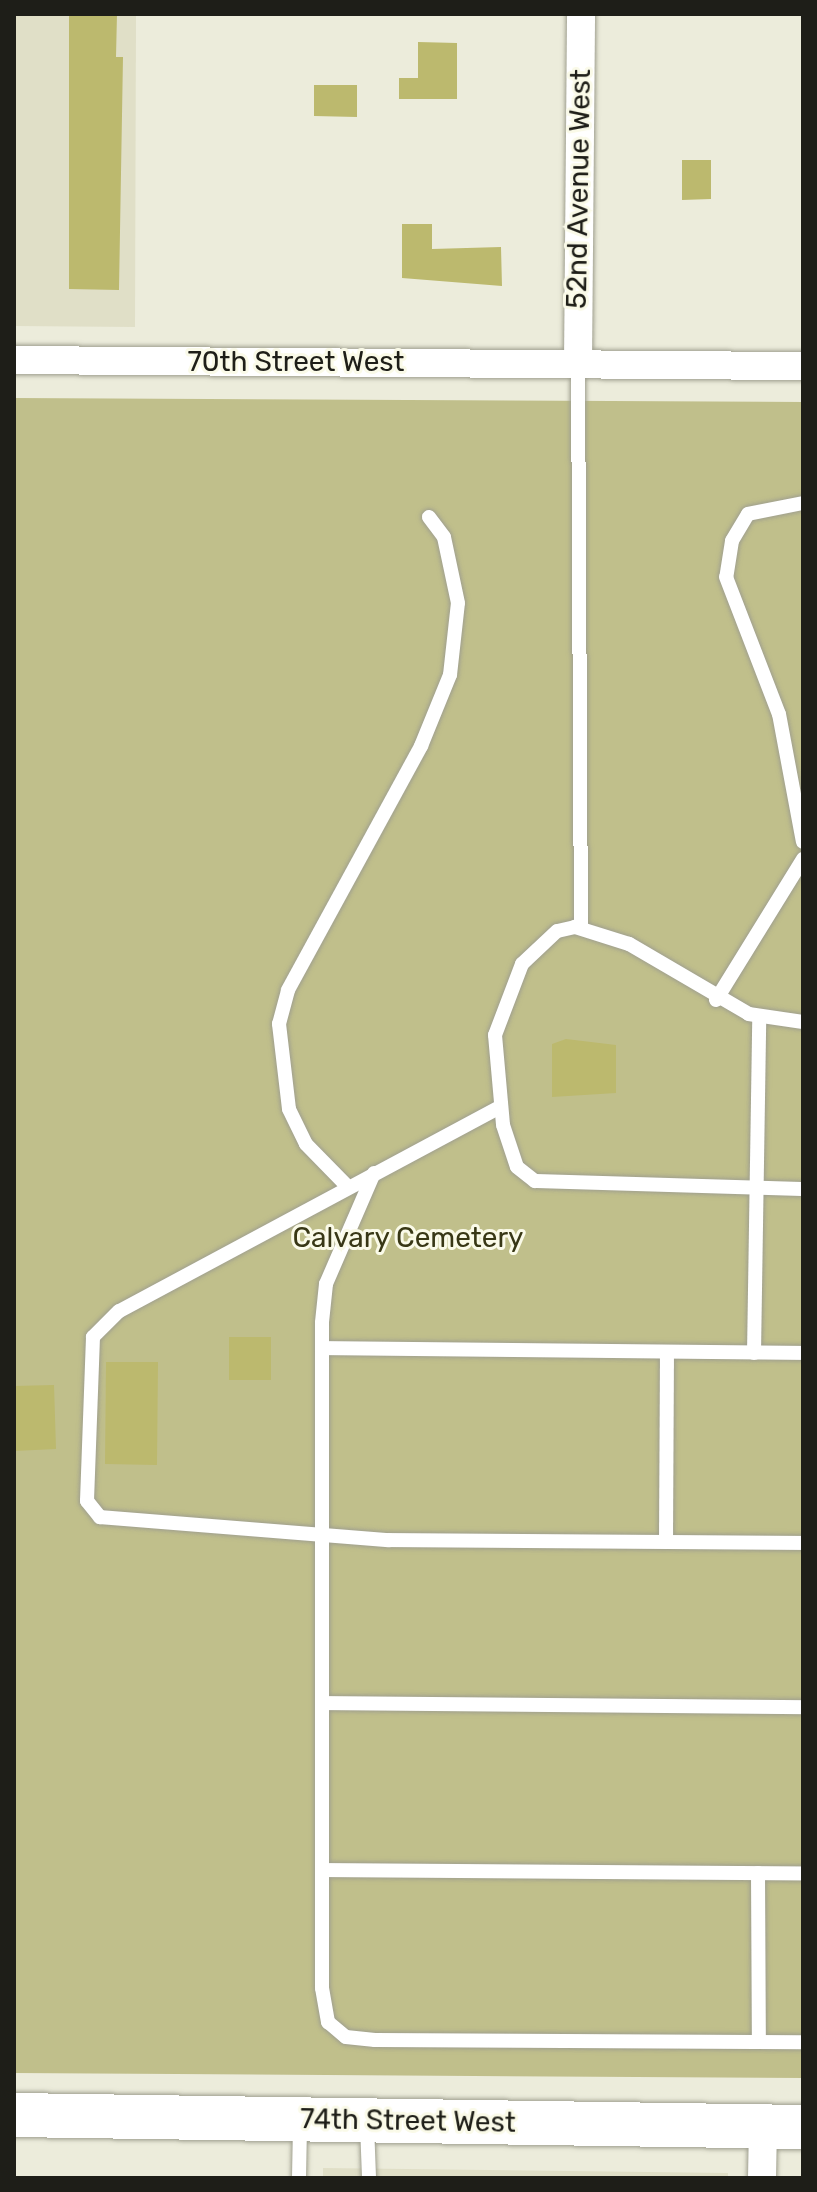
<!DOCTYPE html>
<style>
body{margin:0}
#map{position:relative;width:817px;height:2192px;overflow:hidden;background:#ececdb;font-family:Rubik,sans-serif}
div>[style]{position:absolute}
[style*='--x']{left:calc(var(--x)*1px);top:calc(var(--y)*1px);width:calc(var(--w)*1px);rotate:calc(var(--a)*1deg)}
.built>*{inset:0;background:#e0dfc7}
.green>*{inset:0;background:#c0bf8b}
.building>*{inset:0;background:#bcb96e}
.roads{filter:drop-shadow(0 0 2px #9f9f8f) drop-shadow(0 0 2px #9f9f8f)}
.service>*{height:14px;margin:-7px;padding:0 7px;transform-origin:7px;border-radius:7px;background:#fff}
.minor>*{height:28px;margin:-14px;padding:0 14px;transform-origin:14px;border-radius:14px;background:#fff}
.primary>*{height:44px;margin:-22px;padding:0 22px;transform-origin:22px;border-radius:22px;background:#fff}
span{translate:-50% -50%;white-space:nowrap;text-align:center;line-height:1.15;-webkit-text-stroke:6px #fafae8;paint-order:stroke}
.street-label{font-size:28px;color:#1e1e18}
.park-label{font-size:28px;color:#383715}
.frame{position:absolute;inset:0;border:16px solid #1e1e18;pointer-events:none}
</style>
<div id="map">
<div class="built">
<div style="clip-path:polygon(14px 14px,136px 14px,135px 327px,14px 326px)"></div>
<div style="clip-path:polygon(323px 2168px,728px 2173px,728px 2178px,323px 2178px)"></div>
</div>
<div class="green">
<div style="clip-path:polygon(14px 398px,803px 402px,803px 2078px,14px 2073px)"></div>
</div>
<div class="building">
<div style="clip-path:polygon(69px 14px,117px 14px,116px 57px,123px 57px,119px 290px,69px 289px)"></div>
<div style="clip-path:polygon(418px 42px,457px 43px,457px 99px,399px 99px,399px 78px,418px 78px)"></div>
<div style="clip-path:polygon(314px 85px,357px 85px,357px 117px,314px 116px)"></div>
<div style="clip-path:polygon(682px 160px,711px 160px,711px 199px,682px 200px)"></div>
<div style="clip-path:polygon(402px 224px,432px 224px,432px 249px,501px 247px,502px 286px,402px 278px)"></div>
<div style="clip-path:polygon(566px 1039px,616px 1045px,616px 1093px,552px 1097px,552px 1044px)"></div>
<div style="clip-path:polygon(229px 1337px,271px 1337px,271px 1380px,229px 1380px)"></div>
<div style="clip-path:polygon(106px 1362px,158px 1362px,157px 1465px,105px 1464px)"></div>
<div style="clip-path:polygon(54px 1385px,56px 1449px,14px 1451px,14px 1386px)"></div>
</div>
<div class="roads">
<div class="service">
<div style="--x:578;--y:364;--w:564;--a:89.7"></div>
<div style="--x:803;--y:503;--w:56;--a:168.7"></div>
<div style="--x:748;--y:514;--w:31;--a:121"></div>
<div style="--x:732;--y:541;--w:36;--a:99"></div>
<div style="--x:726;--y:577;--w:147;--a:68.9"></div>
<div style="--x:779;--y:714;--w:130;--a:79.4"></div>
<div style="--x:716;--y:1000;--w:166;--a:-58.3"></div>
<div style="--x:803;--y:1022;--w:55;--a:-171.6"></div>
<div style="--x:749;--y:1014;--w:139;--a:-149.7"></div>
<div style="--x:629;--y:944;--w:57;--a:-162.5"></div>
<div style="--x:575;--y:927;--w:18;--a:167"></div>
<div style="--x:557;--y:931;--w:48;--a:136.7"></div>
<div style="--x:522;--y:964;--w:76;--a:110.8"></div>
<div style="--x:495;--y:1035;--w:90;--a:84.9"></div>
<div style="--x:503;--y:1125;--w:44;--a:71.6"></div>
<div style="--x:517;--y:1167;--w:23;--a:38"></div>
<div style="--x:535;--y:1181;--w:268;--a:1.7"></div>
<div style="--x:500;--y:1107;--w:432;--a:151.8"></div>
<div style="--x:119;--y:1311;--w:37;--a:135"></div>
<div style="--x:93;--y:1337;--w:164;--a:92.1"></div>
<div style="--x:87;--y:1501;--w:21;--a:51"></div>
<div style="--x:100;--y:1517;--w:289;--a:4.6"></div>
<div style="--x:388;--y:1540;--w:415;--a:0.4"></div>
<div style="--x:374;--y:1173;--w:121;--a:113.4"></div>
<div style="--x:326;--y:1284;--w:39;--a:96"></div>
<div style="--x:322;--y:1323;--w:665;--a:90"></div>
<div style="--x:322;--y:1988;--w:35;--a:80"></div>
<div style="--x:328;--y:2022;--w:23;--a:40"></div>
<div style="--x:346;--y:2037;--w:29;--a:6"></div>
<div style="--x:375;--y:2040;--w:428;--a:0.3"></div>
<div style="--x:347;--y:1186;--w:59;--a:-134.3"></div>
<div style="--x:306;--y:1144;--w:39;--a:-116"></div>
<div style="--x:289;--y:1109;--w:86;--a:-96.7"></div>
<div style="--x:279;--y:1024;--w:35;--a:-75"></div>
<div style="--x:288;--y:990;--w:278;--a:-61.4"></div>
<div style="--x:421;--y:746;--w:77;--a:-67.8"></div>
<div style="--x:450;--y:675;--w:72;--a:-83.7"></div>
<div style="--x:458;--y:603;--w:67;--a:-102"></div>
<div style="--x:444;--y:537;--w:25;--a:-127"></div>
<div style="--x:322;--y:1348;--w:481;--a:0.6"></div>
<div style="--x:754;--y:1353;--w:337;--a:-89.1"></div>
<div style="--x:666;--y:1542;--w:190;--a:-89.7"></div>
<div style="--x:323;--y:1703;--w:480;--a:0.5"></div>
<div style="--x:324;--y:1870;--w:479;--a:0.4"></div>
<div style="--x:758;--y:1873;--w:169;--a:89.7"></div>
<div style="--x:367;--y:2125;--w:53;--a:87.8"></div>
<div style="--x:299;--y:2178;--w:54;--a:-88.9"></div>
</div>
<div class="minor">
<div style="--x:14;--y:360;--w:789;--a:0.44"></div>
<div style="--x:578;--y:364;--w:350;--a:-89.5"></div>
<div style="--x:762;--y:2178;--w:51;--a:-88.9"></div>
</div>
<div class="primary">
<div style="--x:14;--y:2115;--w:789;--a:0.87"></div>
</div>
</div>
<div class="street-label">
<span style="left:579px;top:189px;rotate:-89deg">52nd Avenue West</span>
<span style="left:296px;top:362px">70th Street West</span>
<span style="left:408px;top:2121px;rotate:1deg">74th Street West</span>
</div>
<div class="park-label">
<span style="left:408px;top:1238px">Calvary Cemetery</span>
</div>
<div class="frame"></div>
</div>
